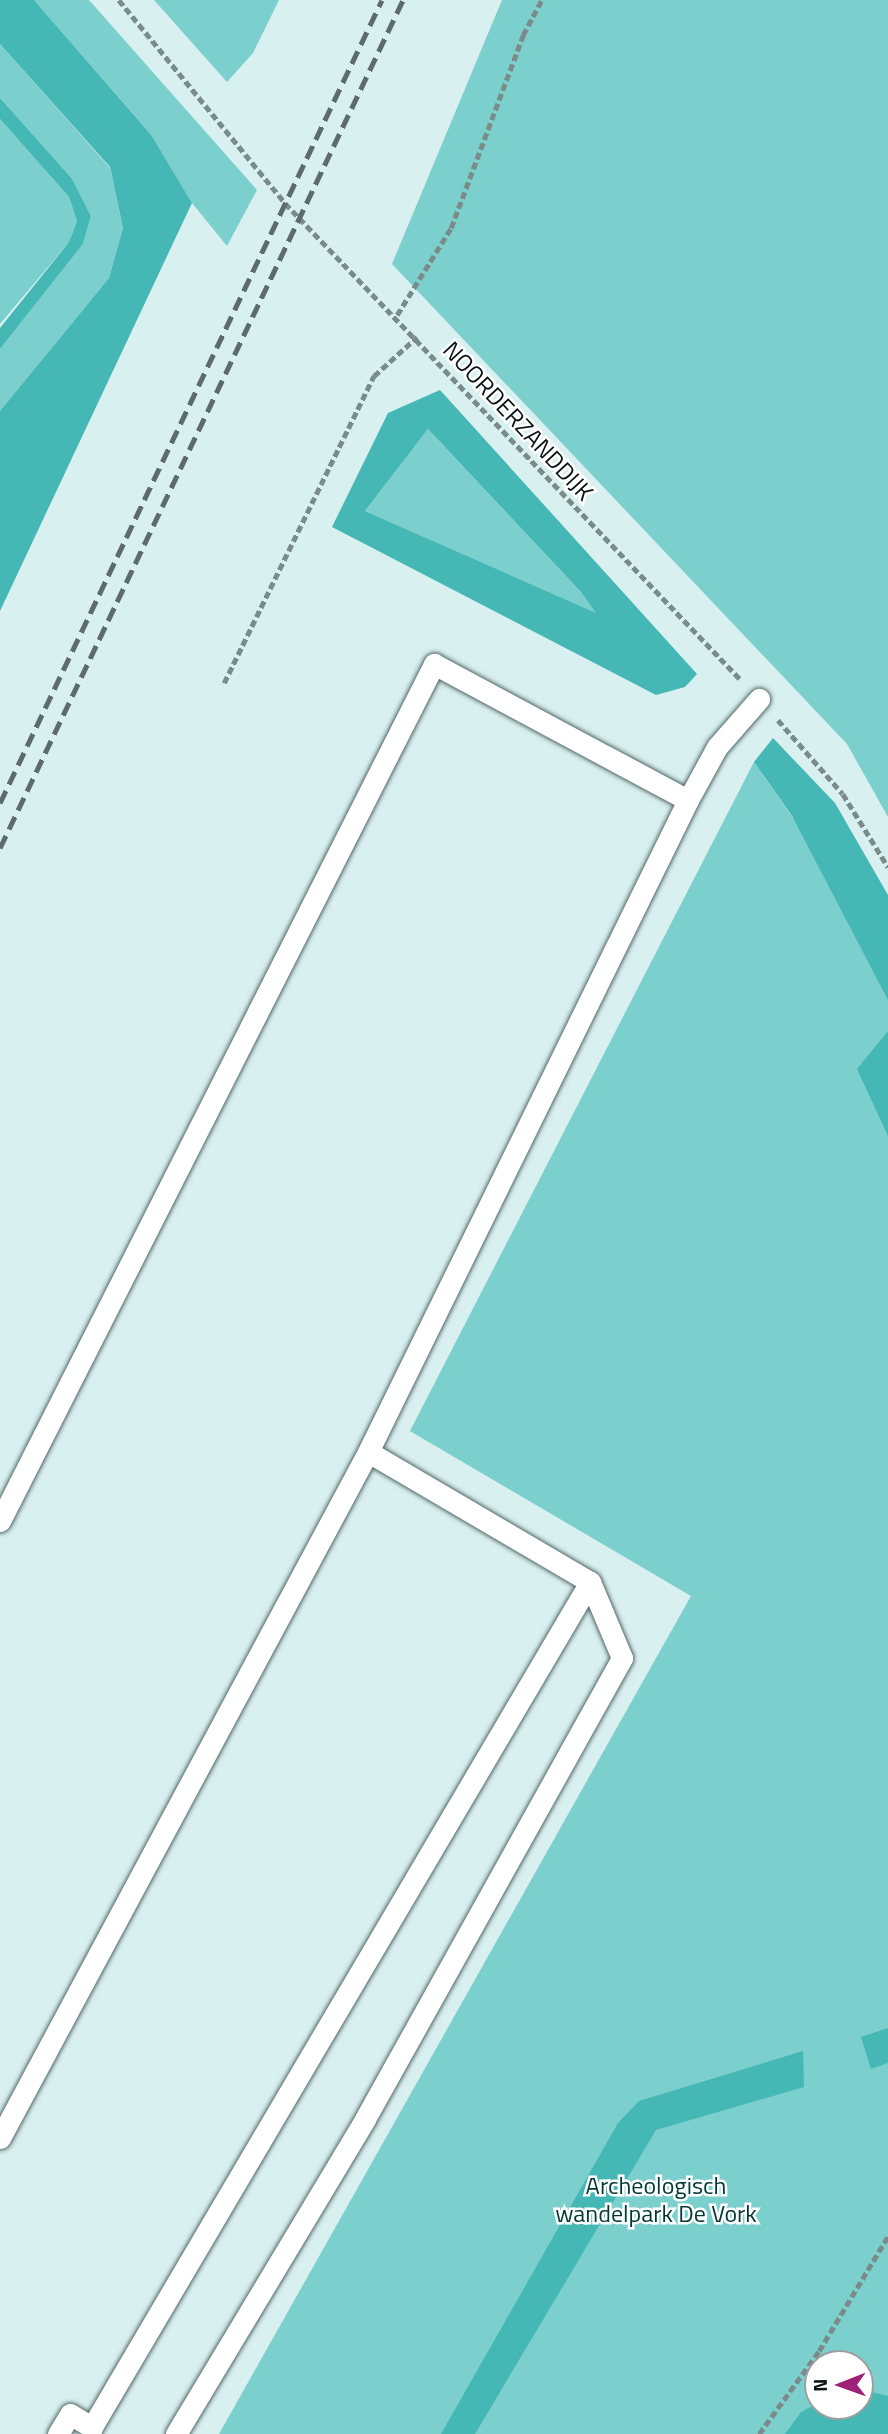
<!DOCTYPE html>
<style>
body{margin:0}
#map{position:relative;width:888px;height:2434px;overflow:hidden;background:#d8f0ef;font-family:"Titillium Web",sans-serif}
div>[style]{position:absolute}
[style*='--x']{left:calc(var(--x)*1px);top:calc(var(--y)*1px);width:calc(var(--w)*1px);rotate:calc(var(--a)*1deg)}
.green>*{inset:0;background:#7bcfcd}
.water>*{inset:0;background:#45b7b5}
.path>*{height:4.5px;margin-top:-2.25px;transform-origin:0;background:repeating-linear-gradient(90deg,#7a8b8a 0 7px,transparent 0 10.5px)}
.roads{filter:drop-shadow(0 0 2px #536868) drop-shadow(0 0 2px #536868)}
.lane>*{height:21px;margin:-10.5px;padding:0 10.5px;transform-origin:10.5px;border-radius:10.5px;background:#fff}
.rail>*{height:5px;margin-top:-2.5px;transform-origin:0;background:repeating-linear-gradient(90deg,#5d6c6b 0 14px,transparent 0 21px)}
span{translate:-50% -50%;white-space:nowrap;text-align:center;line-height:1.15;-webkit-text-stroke:5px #fff;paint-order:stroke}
.street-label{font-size:24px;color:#091211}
.park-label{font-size:24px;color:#003838}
.north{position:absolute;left:804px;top:2350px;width:70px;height:70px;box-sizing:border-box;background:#fff;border:2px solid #9da0a0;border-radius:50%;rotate:269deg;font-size:19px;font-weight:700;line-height:28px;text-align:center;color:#091211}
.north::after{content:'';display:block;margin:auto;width:24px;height:32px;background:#9e2177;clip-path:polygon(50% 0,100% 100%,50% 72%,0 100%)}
</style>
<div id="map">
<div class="green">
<div style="clip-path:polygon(34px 0,89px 0,257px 190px,227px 246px,192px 203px,152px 136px)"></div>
<div style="clip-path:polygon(154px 0,279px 0,253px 53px,227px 82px)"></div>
<div style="clip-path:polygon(502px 0,888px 0,888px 817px,847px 744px,392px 264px)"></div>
<div style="clip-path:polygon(0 44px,110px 168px,123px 228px,109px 278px,0 411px,0 349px,83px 244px,91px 216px,72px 180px,0 98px)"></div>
<div style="clip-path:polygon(0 119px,69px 197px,77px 221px,69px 242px,0 324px)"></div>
<div style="clip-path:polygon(428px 429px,581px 592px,597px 614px,365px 511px)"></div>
<div style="clip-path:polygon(evenodd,754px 762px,888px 955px,888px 2434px,219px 2434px,691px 1596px,410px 1431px,754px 762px,818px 2364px,860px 2364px,860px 2406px,818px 2406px,818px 2364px)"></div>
</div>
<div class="water">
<div style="clip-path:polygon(0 0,34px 0,152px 136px,192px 203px,0 611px,0 411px,109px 278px,123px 228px,110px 167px,0 44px)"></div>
<div style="clip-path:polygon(0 98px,72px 179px,91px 216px,83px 244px,0 349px,0 328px,69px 242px,77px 221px,69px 197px,0 119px)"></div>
<div style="clip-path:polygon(evenodd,440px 390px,697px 674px,685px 687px,656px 695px,332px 527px,388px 413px,440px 390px,428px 429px,581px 592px,596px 613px,365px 511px,428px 429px)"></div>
<div style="clip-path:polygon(773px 738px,835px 803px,888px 895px,888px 1000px,792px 816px,754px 762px)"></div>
<div style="clip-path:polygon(888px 1031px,888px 1136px,857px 1069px)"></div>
<div style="clip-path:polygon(888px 2028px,888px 2063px,871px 2069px,861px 2037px)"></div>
<div style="clip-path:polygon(803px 2051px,804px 2087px,656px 2130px,475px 2434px,441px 2434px,618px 2123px,639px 2101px)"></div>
<div style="clip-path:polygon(860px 2389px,888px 2396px,888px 2434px,785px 2434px,801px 2412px,818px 2403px,860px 2406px)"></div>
</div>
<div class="path">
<div style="--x:119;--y:0;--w:262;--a:50.7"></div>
<div style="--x:285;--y:203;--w:660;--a:46.29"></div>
<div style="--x:397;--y:315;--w:102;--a:-58.2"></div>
<div style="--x:451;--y:228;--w:206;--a:-69.5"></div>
<div style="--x:523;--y:35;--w:40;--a:-62"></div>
<div style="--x:224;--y:683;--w:342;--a:-64"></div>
<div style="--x:374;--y:376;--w:58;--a:-42.2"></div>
<div style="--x:778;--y:720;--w:98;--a:48.7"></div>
<div style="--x:843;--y:794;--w:86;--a:58.3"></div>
<div style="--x:759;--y:2434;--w:102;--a:-54.1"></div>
<div style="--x:819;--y:2351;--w:134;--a:-59"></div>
</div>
<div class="roads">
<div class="lane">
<div style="--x:0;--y:1521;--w:961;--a:-63.14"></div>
<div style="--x:434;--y:664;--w:288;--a:28.2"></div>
<div style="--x:0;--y:2138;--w:778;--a:-61.79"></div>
<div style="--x:368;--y:1452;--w:726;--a:-63.86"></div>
<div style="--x:688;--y:800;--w:60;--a:-61.3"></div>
<div style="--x:717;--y:747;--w:64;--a:-48.8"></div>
<div style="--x:58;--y:2434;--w:23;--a:-59"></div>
<div style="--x:70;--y:2414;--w:26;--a:31"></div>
<div style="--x:92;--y:2427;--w:981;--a:-59.49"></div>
<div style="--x:176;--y:2434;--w:367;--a:-59"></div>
<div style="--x:365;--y:2119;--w:528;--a:-60.86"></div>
<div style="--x:622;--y:1658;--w:82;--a:-112.8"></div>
<div style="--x:590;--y:1582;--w:257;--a:-149.6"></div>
</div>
</div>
<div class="rail">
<div style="--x:0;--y:803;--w:889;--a:-64.56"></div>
<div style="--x:0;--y:848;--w:939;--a:-64.58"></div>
</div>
<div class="street-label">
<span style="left:518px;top:421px;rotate:47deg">NOORDERZANDDIJK</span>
</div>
<div class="park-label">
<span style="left:656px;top:2200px">Archeologisch<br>wandelpark De Vork</span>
</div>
<div class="north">N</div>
</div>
